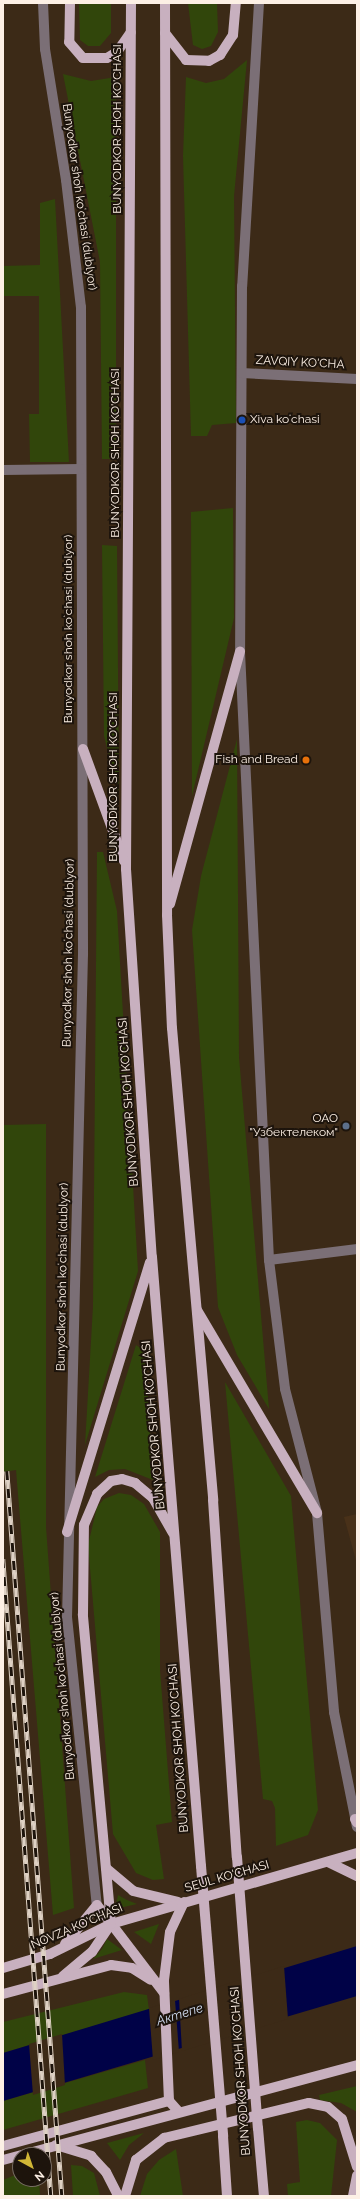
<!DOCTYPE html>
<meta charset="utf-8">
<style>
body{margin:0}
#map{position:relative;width:360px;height:2199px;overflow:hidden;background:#3c2a17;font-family:Raleway,sans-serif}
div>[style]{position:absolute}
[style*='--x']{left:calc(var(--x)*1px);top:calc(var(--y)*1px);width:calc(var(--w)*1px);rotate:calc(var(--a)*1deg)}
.built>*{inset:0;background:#493119}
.green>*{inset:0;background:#31460b}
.water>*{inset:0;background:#000247}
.pier>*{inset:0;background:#3c2a17}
.minor>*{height:10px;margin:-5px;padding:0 5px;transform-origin:5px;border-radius:5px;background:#7b6f76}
.major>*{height:10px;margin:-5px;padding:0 5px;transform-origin:5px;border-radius:5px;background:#c8b0bf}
.rail>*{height:4.5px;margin-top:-2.25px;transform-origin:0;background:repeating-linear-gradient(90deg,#1d140c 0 9px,#ded1c4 0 18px);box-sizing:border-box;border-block:1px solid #ded1c4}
.major-bridge>*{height:10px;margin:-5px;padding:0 5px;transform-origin:5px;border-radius:5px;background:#c8b0bf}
.dots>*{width:11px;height:11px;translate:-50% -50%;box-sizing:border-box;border:2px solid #1d140c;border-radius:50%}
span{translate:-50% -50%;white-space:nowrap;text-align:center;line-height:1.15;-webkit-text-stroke:4px #1d140c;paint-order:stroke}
.street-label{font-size:12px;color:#fdf0e5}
.poi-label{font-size:12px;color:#fdf0e5}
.left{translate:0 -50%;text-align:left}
.right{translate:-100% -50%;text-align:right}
.water-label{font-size:13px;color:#cfdaee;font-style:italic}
.frame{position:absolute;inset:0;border:4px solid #fdf0e5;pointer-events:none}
.north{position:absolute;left:12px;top:2147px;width:40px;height:40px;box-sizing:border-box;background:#1d140c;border:1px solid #776c63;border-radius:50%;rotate:140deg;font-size:11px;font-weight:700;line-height:16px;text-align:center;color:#fdf0e5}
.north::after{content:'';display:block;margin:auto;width:14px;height:18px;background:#d1b736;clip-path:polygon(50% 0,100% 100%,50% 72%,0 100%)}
</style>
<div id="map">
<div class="built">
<div style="clip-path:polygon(357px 1514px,357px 1564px,344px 1517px)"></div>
</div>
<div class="green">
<div style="clip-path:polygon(79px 3px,111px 3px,111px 33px,100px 46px,88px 46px,80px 40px)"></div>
<div style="clip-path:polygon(188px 3px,217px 3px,218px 32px,211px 46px,202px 49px,193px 45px)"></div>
<div style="clip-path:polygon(247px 60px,234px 196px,236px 423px,212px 425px,207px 436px,191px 436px,183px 156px,186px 77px,206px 83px,224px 79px)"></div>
<div style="clip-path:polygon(63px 74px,91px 81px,116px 77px,116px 459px,102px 459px,100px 262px)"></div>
<div style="clip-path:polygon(55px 199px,69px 462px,30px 462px,29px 414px,39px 414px,39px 296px,3px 296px,3px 266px,40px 265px,40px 203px)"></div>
<div style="clip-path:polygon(233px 508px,234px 618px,192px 796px,191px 512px)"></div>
<div style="clip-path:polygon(102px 545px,117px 546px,119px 796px,104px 736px)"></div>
<div style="clip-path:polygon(237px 739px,239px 1057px,269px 1409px,237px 1355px,218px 1307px,192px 930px,201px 876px)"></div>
<div style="clip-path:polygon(97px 852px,103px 852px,117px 911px,138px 1271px,85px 1445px,93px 1306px)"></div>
<div style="clip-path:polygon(46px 1124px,46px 1527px,74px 1908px,53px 1915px,16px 1470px,3px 1472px,3px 1125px)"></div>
<div style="clip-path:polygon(136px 1345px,145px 1351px,153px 1480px,125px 1469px,109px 1470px,95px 1477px)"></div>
<div style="clip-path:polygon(225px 1382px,291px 1496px,318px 1810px,308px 1835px,276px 1846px,275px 1808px,272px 1801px,263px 1799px)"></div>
<div style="clip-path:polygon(119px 1493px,131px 1495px,144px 1504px,160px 1532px,160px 1670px,172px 1822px,156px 1825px,164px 1879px,153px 1880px,136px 1873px,113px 1834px,88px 1545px,97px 1507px,104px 1499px)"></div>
<div style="clip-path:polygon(118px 1895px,127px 1900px,137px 1904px,115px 1909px)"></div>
<div style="clip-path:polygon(159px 1924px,151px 1944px,134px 1932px)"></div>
<div style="clip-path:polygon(107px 1939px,122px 1950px,93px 1959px,102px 1949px)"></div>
<div style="clip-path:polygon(124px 1992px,147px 1995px,149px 2010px,3px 2053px,3px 2022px)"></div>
<div style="clip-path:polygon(145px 2060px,148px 2088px,3px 2130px,3px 2101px)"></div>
<div style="clip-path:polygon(357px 2086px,357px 2112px,341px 2103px,320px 2100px,319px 2095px)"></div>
<div style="clip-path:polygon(307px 2120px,320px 2123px,337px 2140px,331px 2196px,288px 2196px,287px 2184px,300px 2182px,296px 2122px)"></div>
<div style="clip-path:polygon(144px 2133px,129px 2145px,120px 2160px,107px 2143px)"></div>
<div style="clip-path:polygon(176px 2149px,183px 2196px,140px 2196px,147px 2174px,159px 2160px)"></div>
<div style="clip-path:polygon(71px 2165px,82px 2166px,94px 2173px,100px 2196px,73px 2196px)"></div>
<div style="clip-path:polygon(20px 2173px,20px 2179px,39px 2179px,40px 2196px,3px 2196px,3px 2180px)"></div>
</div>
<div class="water">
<div style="clip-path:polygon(357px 1946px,357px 1996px,3px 2101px,3px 2053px)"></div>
</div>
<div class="pier">
<div style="clip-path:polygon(284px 1966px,288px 2019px,182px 2051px,179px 1999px)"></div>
<div style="clip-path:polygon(175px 2000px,179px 2052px,153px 2060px,149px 2008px)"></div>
<div style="clip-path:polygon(62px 2034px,65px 2085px,33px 2095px,29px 2044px)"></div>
</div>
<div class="minor">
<div style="--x:43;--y:3;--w:46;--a:87.5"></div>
<div style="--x:45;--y:49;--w:133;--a:80.9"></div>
<div style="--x:66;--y:180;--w:128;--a:83.3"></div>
<div style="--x:81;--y:307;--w:647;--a:89.82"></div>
<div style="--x:83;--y:954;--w:663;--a:91.38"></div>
<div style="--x:67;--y:1617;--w:290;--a:84.1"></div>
<div style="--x:259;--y:3;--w:284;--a:93.4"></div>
<div style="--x:242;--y:286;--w:366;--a:90.3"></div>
<div style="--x:240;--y:652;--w:609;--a:87.27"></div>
<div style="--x:269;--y:1260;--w:130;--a:82.9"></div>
<div style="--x:285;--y:1389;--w:128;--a:75.5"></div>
<div style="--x:317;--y:1513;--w:200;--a:85.1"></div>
<div style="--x:334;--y:1712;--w:117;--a:78.7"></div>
<div style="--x:242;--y:373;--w:115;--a:3"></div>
<div style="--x:3;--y:470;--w:78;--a:-0.7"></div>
<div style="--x:269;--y:1260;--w:89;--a:-7.1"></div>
</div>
<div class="major">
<div style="--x:70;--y:3;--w:39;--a:91"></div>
<div style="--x:69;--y:42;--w:21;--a:49"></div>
<div style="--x:83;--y:58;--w:24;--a:0"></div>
<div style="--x:107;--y:58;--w:12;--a:-31"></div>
<div style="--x:117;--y:52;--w:24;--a:-55"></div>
<div style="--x:131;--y:3;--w:866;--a:90.33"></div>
<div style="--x:126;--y:869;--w:389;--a:86.2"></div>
<div style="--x:152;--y:1257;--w:611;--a:85.4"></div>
<div style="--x:165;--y:3;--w:912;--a:89.87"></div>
<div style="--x:167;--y:915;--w:113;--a:87.5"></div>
<div style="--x:172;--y:1028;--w:474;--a:85"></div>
<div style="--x:213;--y:1500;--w:358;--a:86.2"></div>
<div style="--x:165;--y:33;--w:34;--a:52"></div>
<div style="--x:186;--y:60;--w:23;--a:2"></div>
<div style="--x:209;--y:61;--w:13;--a:-29"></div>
<div style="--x:220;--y:55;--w:24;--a:-57"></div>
<div style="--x:233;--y:35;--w:32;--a:-85"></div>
<div style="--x:83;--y:749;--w:119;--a:69.9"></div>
<div style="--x:170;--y:904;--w:262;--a:-74.5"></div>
<div style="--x:197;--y:1310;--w:236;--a:59.4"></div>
<div style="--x:67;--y:1532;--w:282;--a:-72.9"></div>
<div style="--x:355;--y:1819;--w:4;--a:63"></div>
<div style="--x:328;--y:1862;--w:32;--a:26"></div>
<div style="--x:106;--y:1868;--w:35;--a:40"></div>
<div style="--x:133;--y:1891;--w:46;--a:13.7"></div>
<div style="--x:65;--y:1944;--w:50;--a:-50.6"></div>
<div style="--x:97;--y:1905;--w:111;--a:52.7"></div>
<div style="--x:3;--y:1968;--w:49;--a:-16.6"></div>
<div style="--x:50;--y:1954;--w:68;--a:-26.2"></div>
<div style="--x:111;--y:1924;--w:256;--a:-16.1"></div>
<div style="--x:63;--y:1976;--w:38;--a:-40"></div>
<div style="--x:92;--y:1952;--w:34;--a:-56"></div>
<div style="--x:111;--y:1924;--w:311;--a:-95.2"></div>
<div style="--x:83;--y:1614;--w:89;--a:-89.4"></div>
<div style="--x:84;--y:1525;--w:34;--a:-67"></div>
<div style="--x:97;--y:1494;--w:19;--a:-43"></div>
<div style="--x:111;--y:1481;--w:11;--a:-10"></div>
<div style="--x:122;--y:1479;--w:14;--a:17"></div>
<div style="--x:135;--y:1483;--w:23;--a:40"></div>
<div style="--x:153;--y:1498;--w:40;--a:60.3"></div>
<div style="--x:3;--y:1994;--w:112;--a:-15"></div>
<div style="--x:111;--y:1965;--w:21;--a:8"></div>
<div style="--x:132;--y:1968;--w:22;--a:32"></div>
<div style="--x:179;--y:2112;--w:15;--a:-132"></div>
<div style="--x:169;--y:2101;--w:121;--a:-92.4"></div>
<div style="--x:164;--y:1980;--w:48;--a:-82.9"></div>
<div style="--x:170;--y:1932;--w:33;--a:-65"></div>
<div style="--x:258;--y:2128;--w:68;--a:85"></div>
<div style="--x:223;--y:2136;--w:60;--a:86.2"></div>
<div style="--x:56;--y:2145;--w:37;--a:17"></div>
<div style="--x:91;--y:2156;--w:22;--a:47"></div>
<div style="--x:106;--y:2172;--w:27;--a:63"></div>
<div style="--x:3;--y:2146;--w:172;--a:-15.2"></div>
<div style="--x:3;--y:2160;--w:367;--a:-15"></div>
<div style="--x:125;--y:2196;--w:38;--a:-73"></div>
<div style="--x:136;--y:2160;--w:36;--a:-38"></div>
<div style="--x:164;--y:2138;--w:149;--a:-13.6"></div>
<div style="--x:309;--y:2103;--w:19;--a:12"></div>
<div style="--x:328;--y:2107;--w:18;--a:41"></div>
<div style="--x:342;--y:2119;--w:50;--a:72.6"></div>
<div style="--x:353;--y:2196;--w:21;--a:-79"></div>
</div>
<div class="rail">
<div style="--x:7;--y:1471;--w:727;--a:85.66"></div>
<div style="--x:3;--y:1559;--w:639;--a:85.69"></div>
</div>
<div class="major-bridge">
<div style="--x:237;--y:1857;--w:272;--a:85.6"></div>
<div style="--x:201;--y:1866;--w:271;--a:85.3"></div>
</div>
<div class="dots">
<div style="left:242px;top:420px;background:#1a4fb4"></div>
<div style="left:306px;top:760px;background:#e8710a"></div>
<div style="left:346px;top:1126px;background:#5c6f8a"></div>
</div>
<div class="street-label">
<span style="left:118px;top:129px;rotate:-90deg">BUNYODKOR SHOH KO'CHASI</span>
<span style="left:79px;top:197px;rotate:82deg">Bunyodkor shoh koʻchasi (dublyor)</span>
<span style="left:300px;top:363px;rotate:3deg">ZAVQIY KO'CHA</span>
<span style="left:116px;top:453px;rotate:-90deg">BUNYODKOR SHOH KO'CHASI</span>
<span style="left:69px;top:629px;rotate:-90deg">Bunyodkor shoh koʻchasi (dublyor)</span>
<span style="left:114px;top:777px;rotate:-90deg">BUNYODKOR SHOH KO'CHASI</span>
<span style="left:69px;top:953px;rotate:-89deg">Bunyodkor shoh koʻchasi (dublyor)</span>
<span style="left:129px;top:1102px;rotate:-94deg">BUNYODKOR SHOH KO'CHASI</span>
<span style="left:63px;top:1277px;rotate:-89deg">Bunyodkor shoh koʻchasi (dublyor)</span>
<span style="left:154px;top:1425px;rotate:-95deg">BUNYODKOR SHOH KO'CHASI</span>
<span style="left:63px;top:1686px;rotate:-95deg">Bunyodkor shoh koʻchasi (dublyor)</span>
<span style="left:179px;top:1748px;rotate:-94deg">BUNYODKOR SHOH KO'CHASI</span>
<span style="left:227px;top:1877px;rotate:-16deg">SEUL KO'CHASI</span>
<span style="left:77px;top:1927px;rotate:-23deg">NOVZA KO'CHASI</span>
<span style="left:241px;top:2071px;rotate:-94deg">BUNYODKOR SHOH KO'CHASI</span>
</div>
<div class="poi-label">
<span class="left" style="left:250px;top:420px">Xiva koʻchasi</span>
<span class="right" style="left:298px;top:760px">Fish and Bread</span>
<span class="right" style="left:338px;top:1126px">ОАО<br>"Узбектелеком"</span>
</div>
<div class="water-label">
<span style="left:180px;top:2015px;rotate:-17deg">Актепе</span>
</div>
<div class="frame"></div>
<div class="north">N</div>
</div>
